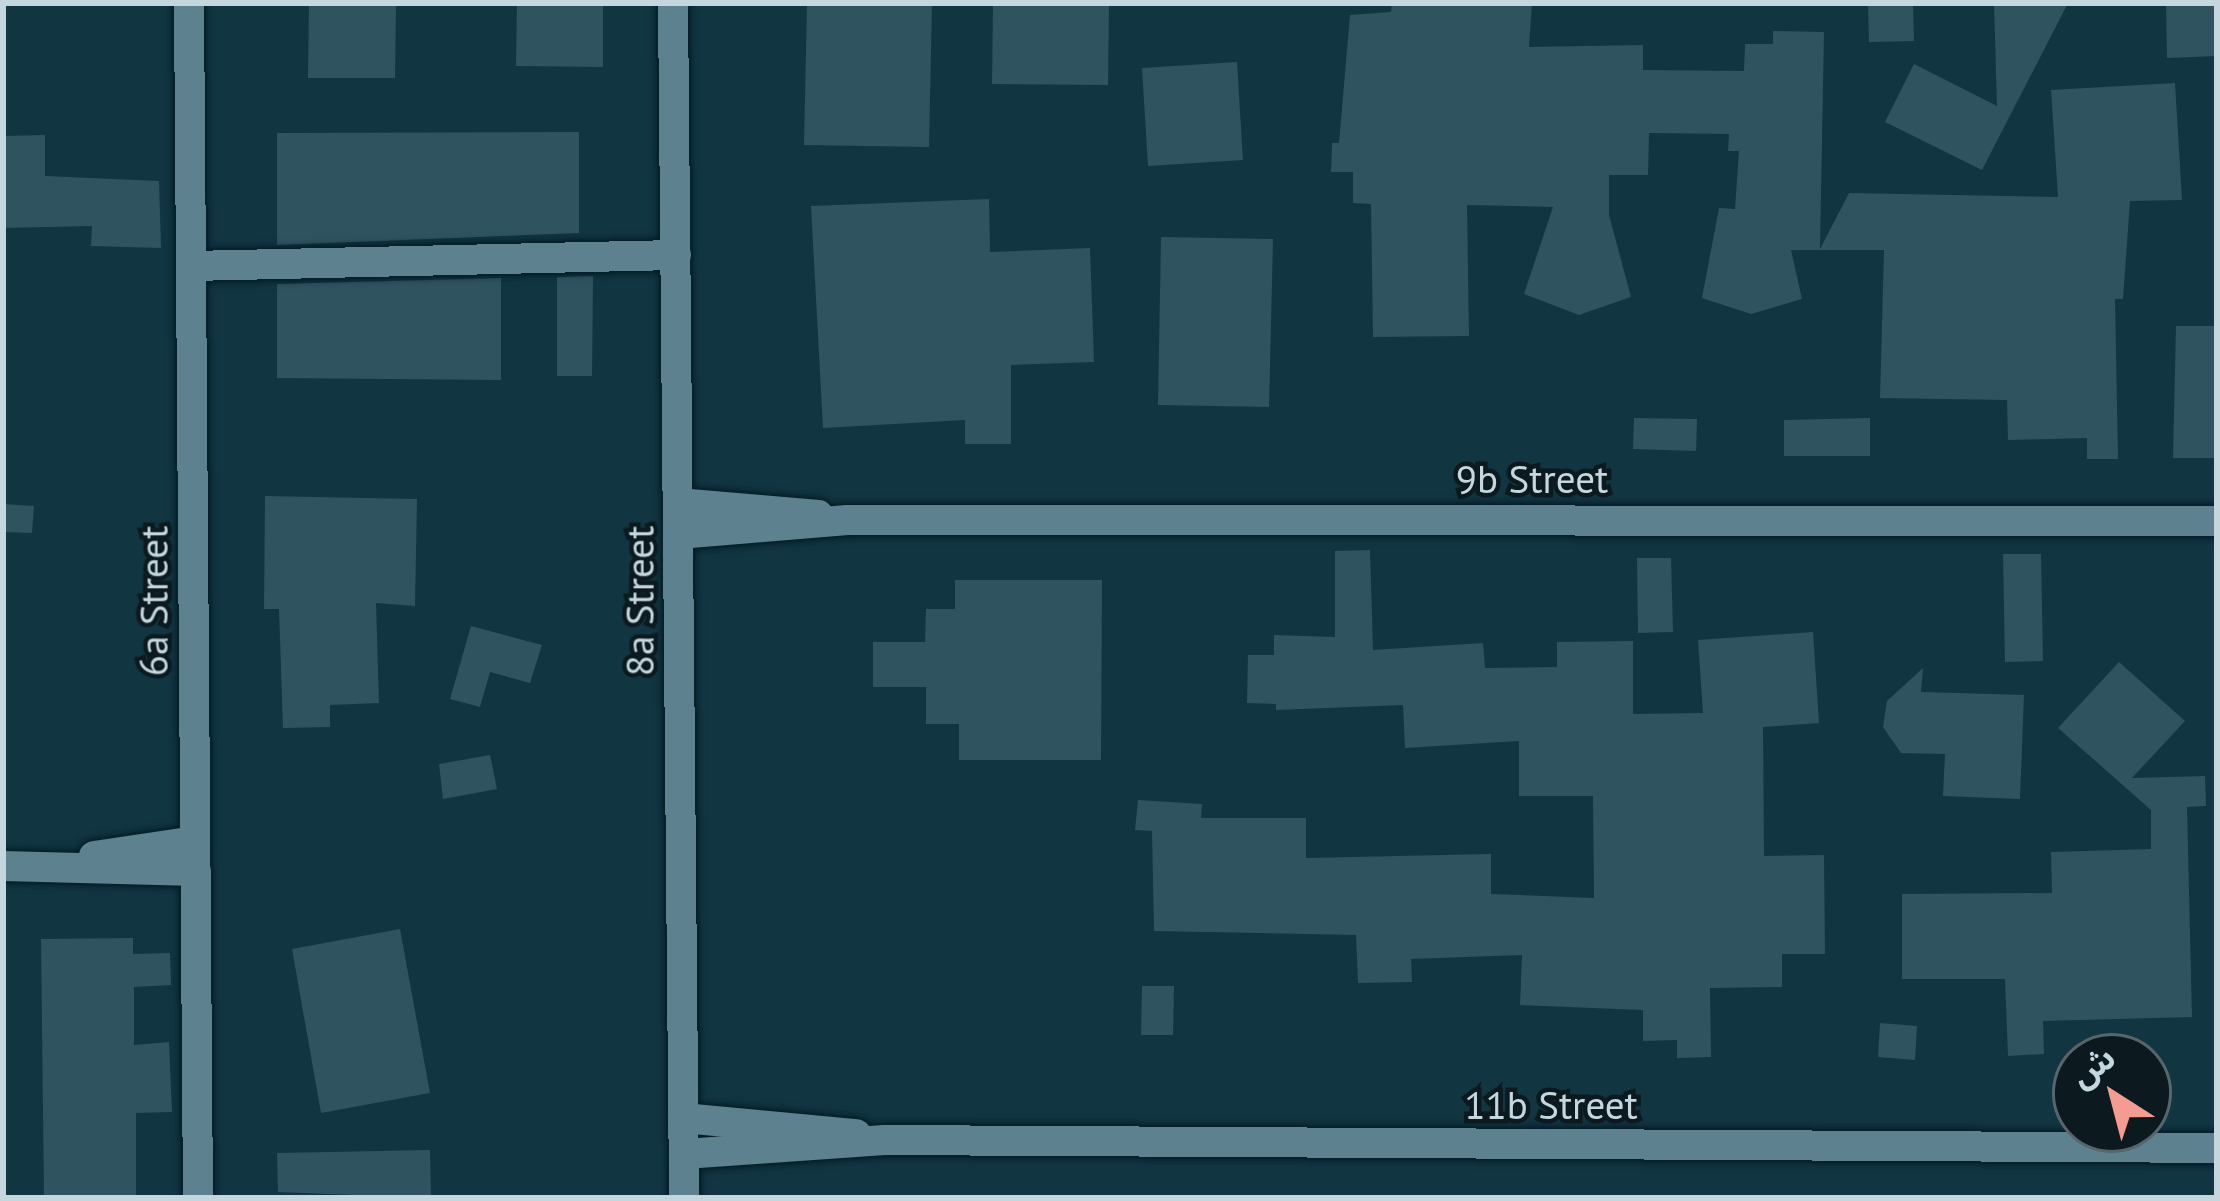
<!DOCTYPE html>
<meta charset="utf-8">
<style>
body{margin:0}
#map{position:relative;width:2220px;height:1201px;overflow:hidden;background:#113541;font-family:"PT Sans","Noto Sans Arabic",sans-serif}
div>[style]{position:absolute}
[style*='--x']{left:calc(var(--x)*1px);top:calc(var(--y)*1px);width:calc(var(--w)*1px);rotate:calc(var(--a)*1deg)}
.building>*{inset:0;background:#305360}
.roads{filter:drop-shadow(0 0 3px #021b24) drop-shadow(0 0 3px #021b24)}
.minor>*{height:30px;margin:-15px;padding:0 15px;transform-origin:15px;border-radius:15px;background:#5e8190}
span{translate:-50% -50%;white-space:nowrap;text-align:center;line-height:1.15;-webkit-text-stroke:9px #0c1a20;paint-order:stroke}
.street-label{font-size:39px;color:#c4d7df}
.frame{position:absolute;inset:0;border:6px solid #c4d7df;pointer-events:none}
.north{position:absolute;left:2052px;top:1033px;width:120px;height:120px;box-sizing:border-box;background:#0c1a20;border:3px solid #56666c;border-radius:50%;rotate:324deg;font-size:33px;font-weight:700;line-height:48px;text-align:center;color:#c4d7df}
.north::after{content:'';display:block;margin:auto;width:42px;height:54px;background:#f59c92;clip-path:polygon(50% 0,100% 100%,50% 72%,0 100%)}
</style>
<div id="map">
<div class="building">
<div style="clip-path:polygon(309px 3px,396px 3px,395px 78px,308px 78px)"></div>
<div style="clip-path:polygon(517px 3px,603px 3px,603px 67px,516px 66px)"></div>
<div style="clip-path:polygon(807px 3px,932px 3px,929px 147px,804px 145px)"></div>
<div style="clip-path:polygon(993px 3px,1109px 3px,1108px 85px,992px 84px)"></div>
<div style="clip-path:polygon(1392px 3px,1532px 3px,1529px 47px,1643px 45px,1643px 70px,1744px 71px,1745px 44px,1773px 44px,1773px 31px,1824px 32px,1820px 249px,1849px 193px,2058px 197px,2051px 90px,2175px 83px,2182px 200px,2130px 201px,2123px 299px,2115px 299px,2118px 459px,2087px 459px,2087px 438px,2008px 440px,2007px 400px,1880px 398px,1884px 250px,1791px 250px,1802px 299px,1751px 314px,1702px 298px,1719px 208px,1735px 209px,1739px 151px,1728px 151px,1729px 134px,1649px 133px,1648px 175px,1609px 175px,1609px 215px,1631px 297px,1579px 315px,1524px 294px,1553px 207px,1467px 205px,1469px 336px,1373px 337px,1371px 204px,1353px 203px,1353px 172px,1331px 172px,1332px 143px,1339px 143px,1350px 15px,1391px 12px)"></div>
<div style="clip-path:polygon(1868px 3px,1913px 3px,1914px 41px,1869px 42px)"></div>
<div style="clip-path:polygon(1994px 3px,2068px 3px,1982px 170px,1885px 122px,1914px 64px,1997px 106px)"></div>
<div style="clip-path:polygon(2166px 3px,2217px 3px,2217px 56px,2167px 58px)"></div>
<div style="clip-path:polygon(1237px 62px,1243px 160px,1148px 166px,1142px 68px)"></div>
<div style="clip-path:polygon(579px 132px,579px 233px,277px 245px,277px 133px)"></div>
<div style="clip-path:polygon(45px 135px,45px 176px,159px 181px,161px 248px,91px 246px,92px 226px,3px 228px,3px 136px)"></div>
<div style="clip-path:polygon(989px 199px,990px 252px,1090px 248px,1094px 362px,1011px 365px,1011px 444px,965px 444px,965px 420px,823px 428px,811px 206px)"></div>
<div style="clip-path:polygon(1161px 237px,1273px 239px,1269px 407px,1158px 405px)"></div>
<div style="clip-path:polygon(593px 276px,592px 376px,557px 376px,557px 277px)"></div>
<div style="clip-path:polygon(501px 278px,501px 380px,277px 378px,277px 284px)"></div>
<div style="clip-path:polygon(2176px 326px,2217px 326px,2217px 458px,2173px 458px)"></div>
<div style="clip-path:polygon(1634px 418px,1697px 419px,1696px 451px,1633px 449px)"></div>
<div style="clip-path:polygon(1870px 418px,1870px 456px,1784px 456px,1784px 420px)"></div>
<div style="clip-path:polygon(265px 496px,417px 499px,415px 606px,376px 603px,379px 703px,330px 705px,330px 727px,283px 728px,279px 609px,264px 609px)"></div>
<div style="clip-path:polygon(3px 504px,34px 506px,32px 533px,3px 532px)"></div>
<div style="clip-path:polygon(1370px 550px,1373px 650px,1483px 643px,1485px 668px,1557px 667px,1557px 642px,1633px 641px,1633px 714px,1703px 713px,1698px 640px,1813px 632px,1819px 723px,1763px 727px,1764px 856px,1824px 855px,1825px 954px,1782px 954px,1782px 987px,1710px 988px,1711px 1057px,1677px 1058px,1677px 1040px,1643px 1041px,1643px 1010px,1520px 1005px,1522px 955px,1411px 959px,1412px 982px,1358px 983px,1356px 935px,1154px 931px,1152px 831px,1135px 830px,1138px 800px,1202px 804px,1201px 818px,1306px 818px,1306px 858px,1491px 854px,1491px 894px,1594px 898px,1593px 796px,1519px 796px,1519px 741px,1405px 748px,1403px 705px,1276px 710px,1276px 704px,1247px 703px,1248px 655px,1274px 655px,1274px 635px,1335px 637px,1335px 551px)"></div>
<div style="clip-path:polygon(2003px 554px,2041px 554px,2043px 661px,2005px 662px)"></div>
<div style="clip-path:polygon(1637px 558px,1671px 558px,1673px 632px,1638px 633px)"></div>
<div style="clip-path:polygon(955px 580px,1102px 580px,1101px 760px,959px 760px,959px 724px,926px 724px,926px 687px,873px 687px,873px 642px,925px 642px,926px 609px,955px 609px)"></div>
<div style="clip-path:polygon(471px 626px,542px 645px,530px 683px,490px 672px,480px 707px,450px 699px)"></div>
<div style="clip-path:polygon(2119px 662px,2185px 721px,2132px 778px,2205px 776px,2206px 806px,2187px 807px,2192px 1017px,2043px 1021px,2044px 1054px,2008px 1056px,2005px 979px,1902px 979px,1902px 894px,2052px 893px,2051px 852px,2151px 849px,2151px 810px,2058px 728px)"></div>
<div style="clip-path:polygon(1923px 668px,1921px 692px,2024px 695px,2020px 799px,1943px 796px,1945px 754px,1901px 753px,1883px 727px,1887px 701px)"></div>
<div style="clip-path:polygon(490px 755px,497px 789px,443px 799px,439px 764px)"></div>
<div style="clip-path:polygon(400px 929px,430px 1093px,321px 1113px,292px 949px)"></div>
<div style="clip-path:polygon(133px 938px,133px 954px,170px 953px,171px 985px,134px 987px,134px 1045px,169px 1042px,172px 1112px,136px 1113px,136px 1198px,44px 1198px,41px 939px)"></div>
<div style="clip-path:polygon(1142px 986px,1174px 986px,1173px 1035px,1141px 1035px)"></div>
<div style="clip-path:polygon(1880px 1023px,1917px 1026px,1915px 1060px,1878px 1057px)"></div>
<div style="clip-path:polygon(430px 1150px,431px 1198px,278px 1192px,277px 1153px)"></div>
</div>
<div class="roads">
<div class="minor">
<div style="--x:189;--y:3;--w:1195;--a:89.57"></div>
<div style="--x:673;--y:3;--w:1195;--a:89.47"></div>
<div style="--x:191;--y:266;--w:485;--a:-1.3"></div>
<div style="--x:678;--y:503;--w:141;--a:4.9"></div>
<div style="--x:678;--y:534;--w:170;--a:-4.7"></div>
<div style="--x:847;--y:520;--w:1370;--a:0.04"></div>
<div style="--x:94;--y:856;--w:102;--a:-8.4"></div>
<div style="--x:3;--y:866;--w:193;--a:1.5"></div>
<div style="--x:683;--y:1118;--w:174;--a:5.3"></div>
<div style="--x:684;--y:1154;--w:201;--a:-4"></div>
<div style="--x:885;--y:1140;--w:1332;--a:0.34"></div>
</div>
</div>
<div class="street-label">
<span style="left:1532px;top:479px">9b Street</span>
<span style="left:154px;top:601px;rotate:-90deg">6a Street</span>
<span style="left:640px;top:601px;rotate:-90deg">8a Street</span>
<span style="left:1551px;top:1105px">11b Street</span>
</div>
<div class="frame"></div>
<div class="north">ش</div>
</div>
